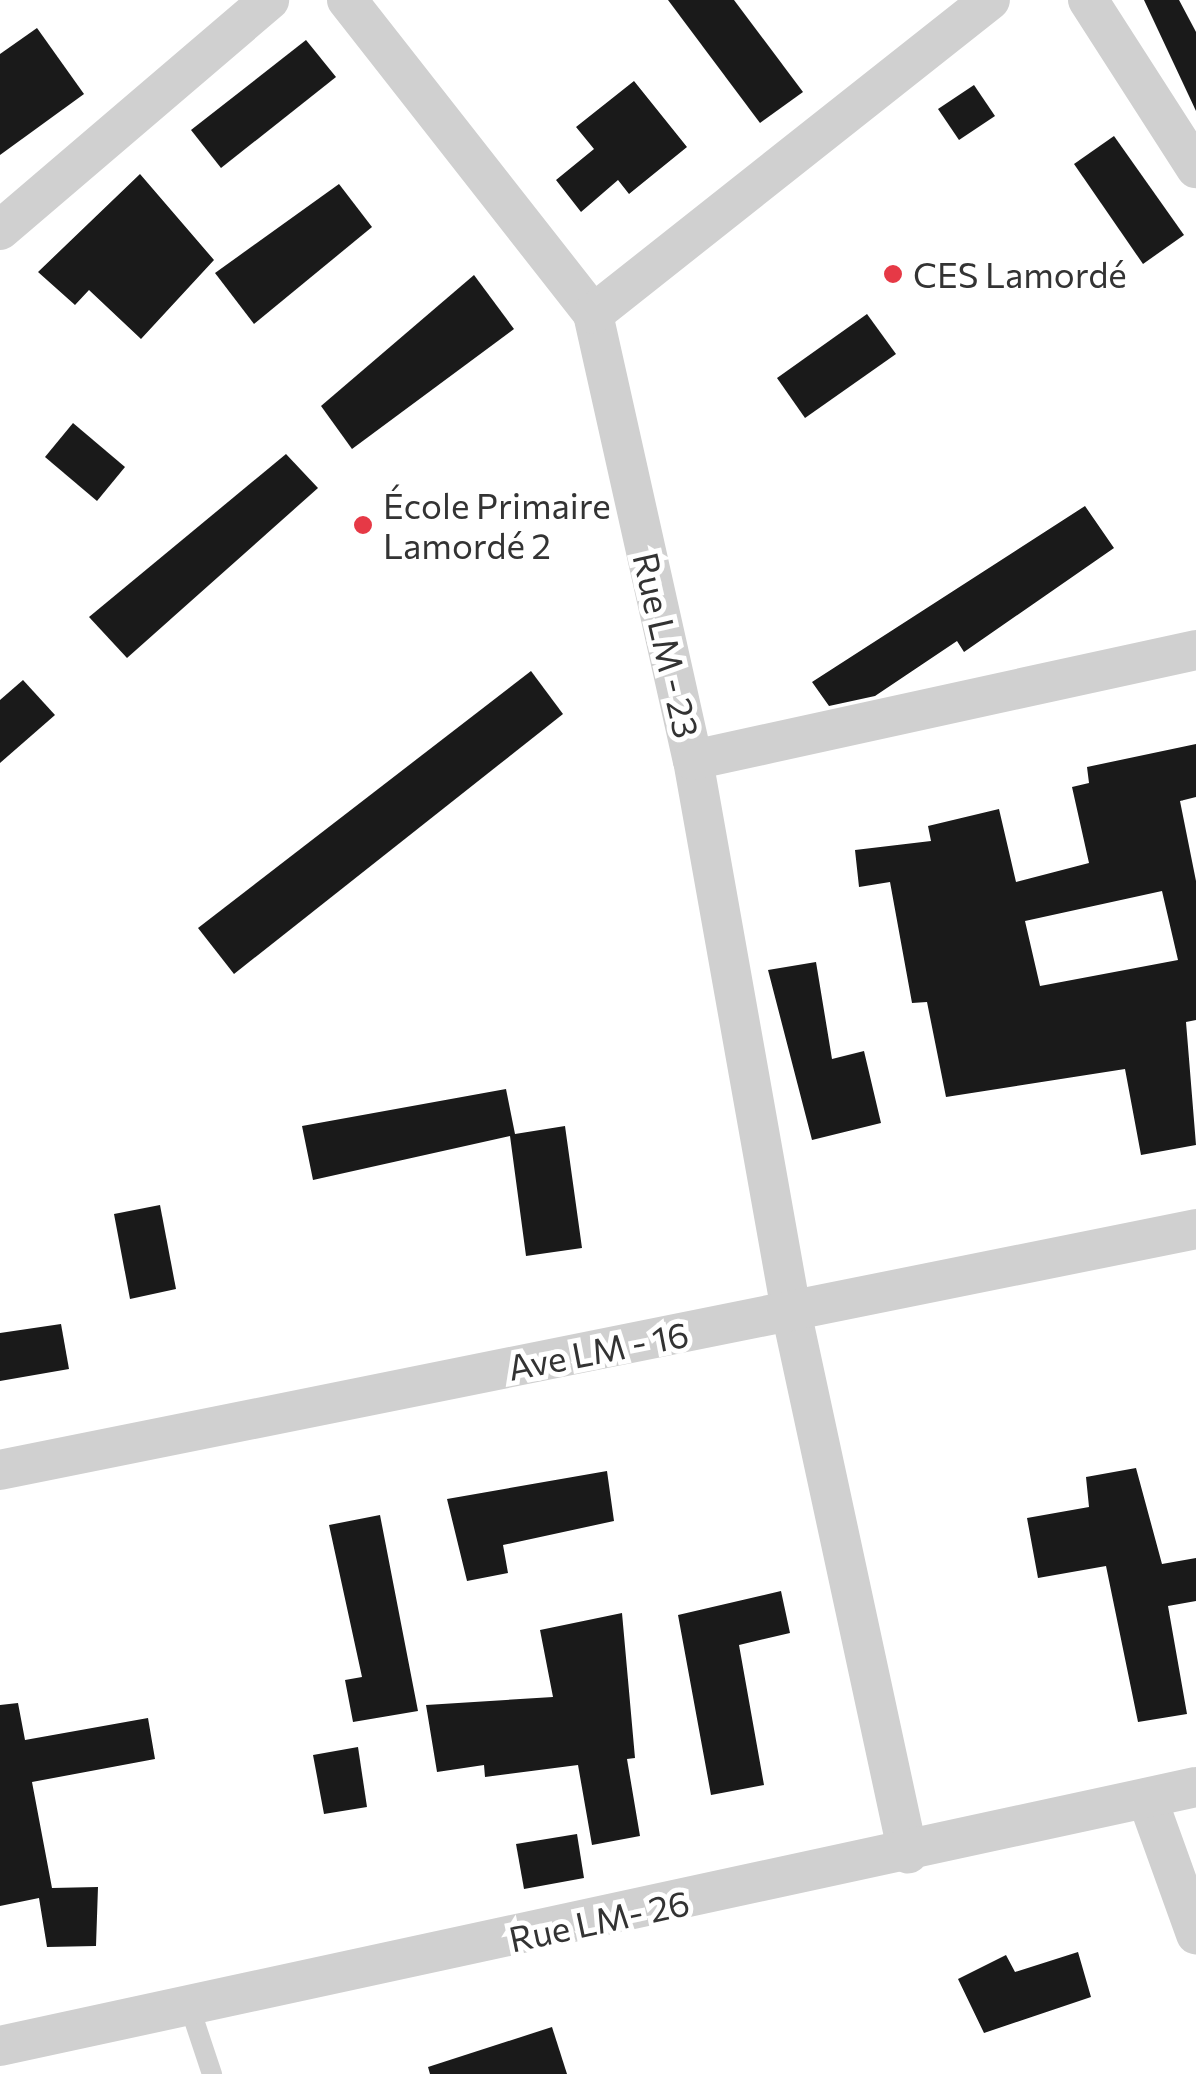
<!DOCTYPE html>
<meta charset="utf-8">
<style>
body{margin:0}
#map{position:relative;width:1196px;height:2074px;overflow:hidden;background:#fff;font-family:Commissioner,sans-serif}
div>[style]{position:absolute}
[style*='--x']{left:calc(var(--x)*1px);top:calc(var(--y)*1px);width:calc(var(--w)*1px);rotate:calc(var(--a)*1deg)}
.building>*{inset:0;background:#1a1a1a}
.service>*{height:20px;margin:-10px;padding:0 10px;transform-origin:10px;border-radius:10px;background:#d0d0d0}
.minor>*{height:40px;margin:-20px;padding:0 20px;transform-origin:20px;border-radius:20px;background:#d0d0d0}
.dots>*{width:28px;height:28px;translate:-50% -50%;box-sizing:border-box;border:5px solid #fff;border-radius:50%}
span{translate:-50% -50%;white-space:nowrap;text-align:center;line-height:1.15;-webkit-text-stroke:10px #fff;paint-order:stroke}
.poi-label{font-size:35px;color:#333}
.left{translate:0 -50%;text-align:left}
.street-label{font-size:35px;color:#333}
</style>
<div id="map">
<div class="building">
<div style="clip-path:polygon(668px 0,734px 0,803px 92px,760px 123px)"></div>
<div style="clip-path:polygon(1144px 0,1179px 0,1196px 32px,1196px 111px)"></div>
<div style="clip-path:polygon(37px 28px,84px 94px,0 155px,0 54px)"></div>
<div style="clip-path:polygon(306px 40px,336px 77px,221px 168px,191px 130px)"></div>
<div style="clip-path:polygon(634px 81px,687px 147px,629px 194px,618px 180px,581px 212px,556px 180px,594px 149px,576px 127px)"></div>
<div style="clip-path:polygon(974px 85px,995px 116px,959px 140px,938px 109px)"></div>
<div style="clip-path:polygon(1114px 136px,1184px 235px,1143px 264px,1074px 164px)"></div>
<div style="clip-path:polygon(140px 174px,214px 260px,141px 339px,89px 290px,75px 305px,38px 272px)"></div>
<div style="clip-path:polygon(339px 184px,372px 227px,254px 324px,215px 273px)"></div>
<div style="clip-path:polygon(474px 275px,514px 329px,352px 449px,321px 406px)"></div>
<div style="clip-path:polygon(867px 314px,896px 354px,805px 418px,777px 378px)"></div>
<div style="clip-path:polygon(73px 423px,125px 467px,97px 501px,45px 457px)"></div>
<div style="clip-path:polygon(286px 454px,318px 488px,127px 658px,89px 617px)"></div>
<div style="clip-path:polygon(1085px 506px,1114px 548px,964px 652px,957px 641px,875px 696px,829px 706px,812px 682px)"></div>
<div style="clip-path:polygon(531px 671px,563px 714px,234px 974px,198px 928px)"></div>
<div style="clip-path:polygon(23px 680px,55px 715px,0 763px,0 700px)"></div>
<div style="clip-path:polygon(evenodd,1196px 744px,1196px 797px,1180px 801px,1196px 881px,1196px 1020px,1186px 1022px,1196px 1145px,1141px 1155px,1125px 1069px,946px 1097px,927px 1002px,912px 1003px,890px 882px,859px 887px,855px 850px,931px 841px,928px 826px,999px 809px,1016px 882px,1089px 863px,1072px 787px,1089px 783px,1087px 767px,1196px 744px,1162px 891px,1178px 960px,1040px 986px,1025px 921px,1162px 891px)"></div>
<div style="clip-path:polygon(816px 962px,832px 1059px,864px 1051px,881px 1123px,812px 1140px,768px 970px)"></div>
<div style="clip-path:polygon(506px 1089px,515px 1134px,565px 1126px,582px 1248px,526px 1256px,510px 1136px,313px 1180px,302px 1126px)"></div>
<div style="clip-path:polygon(160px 1205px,176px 1289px,130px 1299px,114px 1214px)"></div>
<div style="clip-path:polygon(61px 1324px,69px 1369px,0 1381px,0 1333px)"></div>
<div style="clip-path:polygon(1136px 1468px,1162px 1564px,1196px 1558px,1196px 1601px,1168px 1606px,1187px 1714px,1138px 1722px,1106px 1566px,1038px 1578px,1027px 1518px,1089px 1507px,1086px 1477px)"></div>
<div style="clip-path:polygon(607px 1471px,614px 1521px,503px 1545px,508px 1573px,467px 1581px,447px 1499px)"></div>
<div style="clip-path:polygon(380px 1515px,418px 1711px,353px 1722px,345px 1680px,362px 1677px,329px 1525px)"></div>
<div style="clip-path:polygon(781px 1591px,790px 1633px,739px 1645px,764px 1785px,711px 1795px,678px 1615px)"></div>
<div style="clip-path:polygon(622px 1613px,635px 1758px,627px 1759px,640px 1836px,592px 1845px,578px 1765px,485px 1777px,484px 1765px,437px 1772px,426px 1705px,553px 1697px,540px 1630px)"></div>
<div style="clip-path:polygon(18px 1703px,25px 1740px,148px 1718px,155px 1759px,32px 1782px,52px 1888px,98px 1887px,96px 1946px,47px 1947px,39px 1898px,0 1906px,0 1705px)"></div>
<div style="clip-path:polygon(358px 1747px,367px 1807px,324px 1814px,313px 1755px)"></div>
<div style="clip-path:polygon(577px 1834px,584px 1878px,524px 1889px,516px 1844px)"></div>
<div style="clip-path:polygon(1078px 1952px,1091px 1997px,984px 2033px,958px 1979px,1006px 1955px,1015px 1972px)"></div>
<div style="clip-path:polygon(552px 2027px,567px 2074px,430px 2074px,428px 2067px)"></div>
</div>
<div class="service">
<div style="--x:190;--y:2008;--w:70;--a:71.6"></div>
</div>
<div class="minor">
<div style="--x:347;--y:0;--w:399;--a:51.9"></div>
<div style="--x:593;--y:314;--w:457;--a:77.4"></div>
<div style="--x:693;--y:760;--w:560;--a:79.91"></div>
<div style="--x:791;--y:1311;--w:555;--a:77.84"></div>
<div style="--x:1088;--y:0;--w:200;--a:57.3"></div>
<div style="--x:0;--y:230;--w:354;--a:-40.5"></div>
<div style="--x:593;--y:314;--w:506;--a:-38.34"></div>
<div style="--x:693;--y:760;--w:515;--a:-12.34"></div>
<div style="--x:0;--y:1470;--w:1220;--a:-11.39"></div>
<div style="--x:1147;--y:1798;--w:145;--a:70.2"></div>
<div style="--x:0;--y:2046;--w:1224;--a:-12.22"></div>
</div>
<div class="dots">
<div style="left:893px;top:274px;background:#e63946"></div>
<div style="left:363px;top:525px;background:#e63946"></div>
</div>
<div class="poi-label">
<span class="left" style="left:913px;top:274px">CES Lamordé</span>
<span class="left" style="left:383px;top:525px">École Primaire<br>Lamordé 2</span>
</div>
<div class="street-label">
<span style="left:667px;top:645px;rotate:77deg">Rue LM - 23</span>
<span style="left:598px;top:1350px;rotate:-11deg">Ave LM - 16</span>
<span style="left:599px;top:1920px;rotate:-12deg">Rue LM- 26</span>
</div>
</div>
